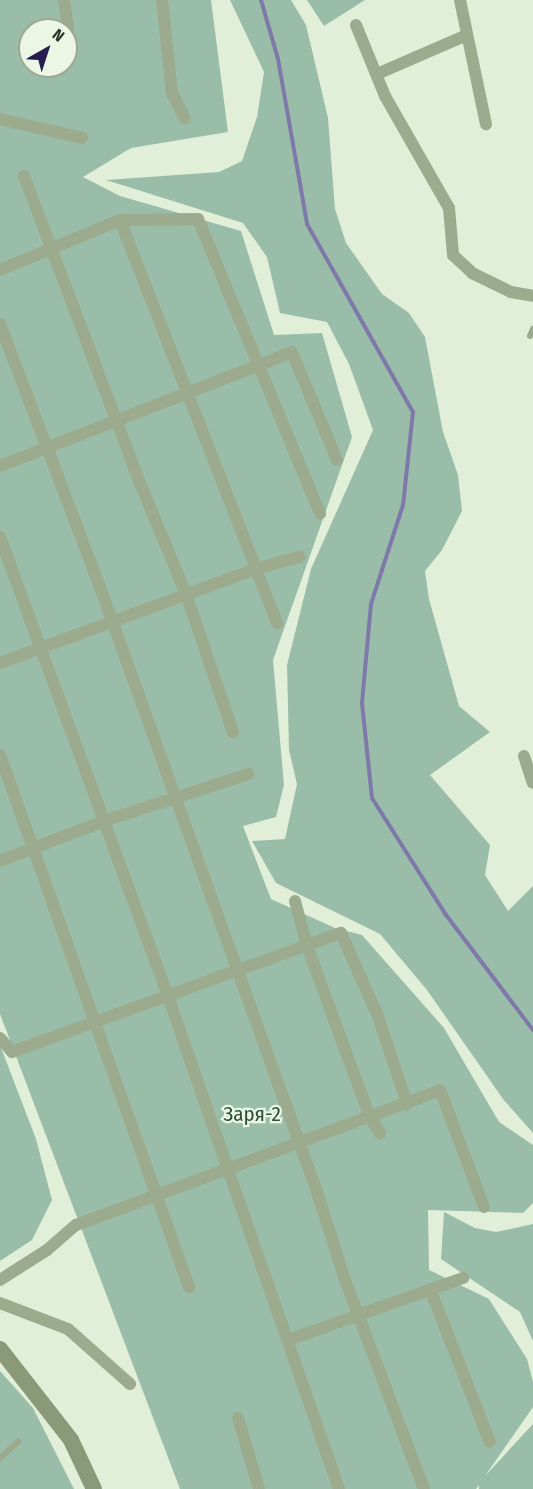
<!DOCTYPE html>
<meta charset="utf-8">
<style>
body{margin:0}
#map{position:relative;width:533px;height:1489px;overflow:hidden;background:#e1efd8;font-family:"Fira Sans Condensed",sans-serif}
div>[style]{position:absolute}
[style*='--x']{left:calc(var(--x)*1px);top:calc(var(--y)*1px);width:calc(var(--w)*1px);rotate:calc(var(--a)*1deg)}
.green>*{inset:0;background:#99bda8}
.stream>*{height:4px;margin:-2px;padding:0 2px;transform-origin:2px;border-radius:2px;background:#7f79aa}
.lane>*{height:6px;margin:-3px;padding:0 3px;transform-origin:3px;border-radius:3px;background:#9cab8e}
.street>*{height:12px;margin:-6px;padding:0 6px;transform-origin:6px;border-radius:6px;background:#9cab8e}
.secondary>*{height:16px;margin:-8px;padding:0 8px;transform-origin:8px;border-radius:8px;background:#8a9977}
span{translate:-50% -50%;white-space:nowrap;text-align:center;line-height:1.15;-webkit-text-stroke:4.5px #ebf7e4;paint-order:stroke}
.park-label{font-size:21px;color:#2b4f3b}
.north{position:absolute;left:18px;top:18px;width:60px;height:60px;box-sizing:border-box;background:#ebf7e4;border:2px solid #9fa898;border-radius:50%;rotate:39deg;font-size:16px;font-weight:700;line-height:24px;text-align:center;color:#2d3226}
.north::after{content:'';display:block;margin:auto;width:21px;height:27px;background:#261e51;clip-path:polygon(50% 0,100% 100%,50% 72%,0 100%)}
</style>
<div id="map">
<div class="green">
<div style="clip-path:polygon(evenodd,0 0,211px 0,228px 132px,131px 148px,83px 177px,120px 196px,241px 231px,274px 335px,322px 333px,352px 437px,273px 660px,284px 785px,276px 817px,243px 826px,271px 899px,335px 928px,362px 935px,444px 1028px,499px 1122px,533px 1145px,533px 1203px,523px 1213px,428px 1210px,429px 1270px,489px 1299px,527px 1359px,533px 1382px,533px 1407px,485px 1476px,533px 1424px,533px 1489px,479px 1489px,479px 1485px,476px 1489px,180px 1489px,0 1014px,0 0,30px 30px,66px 30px,66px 66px,30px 66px,30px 30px)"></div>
<div style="clip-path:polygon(230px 0,291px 0,306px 25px,328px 118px,335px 209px,346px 243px,382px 294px,409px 313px,425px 337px,443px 432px,458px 475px,462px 511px,442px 550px,425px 571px,429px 599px,459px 706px,490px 732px,430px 775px,490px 845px,485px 875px,508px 911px,533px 886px,533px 1133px,503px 1099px,427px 990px,380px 934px,276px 883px,252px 841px,285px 839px,297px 784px,289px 750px,287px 665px,311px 569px,373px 430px,349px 364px,327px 322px,280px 313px,267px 257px,243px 223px,106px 180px,219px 172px,242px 161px,257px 117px,264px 72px)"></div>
<div style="clip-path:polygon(307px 0,365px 0,324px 26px)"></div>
<div style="clip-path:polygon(0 1045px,36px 1139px,52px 1200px,32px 1240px,0 1261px)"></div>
<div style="clip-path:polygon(444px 1212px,475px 1228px,496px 1232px,533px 1224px,533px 1341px,520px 1312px,441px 1259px)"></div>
<div style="clip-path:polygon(0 1371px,33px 1408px,74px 1489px,0 1489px)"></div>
</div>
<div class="stream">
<div style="--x:261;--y:0;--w:61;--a:73.9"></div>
<div style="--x:278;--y:59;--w:168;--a:80"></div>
<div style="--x:307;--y:224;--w:216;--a:60.6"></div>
<div style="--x:413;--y:412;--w:94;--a:96.1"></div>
<div style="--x:403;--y:505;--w:104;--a:107.9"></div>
<div style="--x:371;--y:604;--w:99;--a:95.2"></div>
<div style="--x:362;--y:703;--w:96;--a:84"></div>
<div style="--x:372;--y:798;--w:138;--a:57.7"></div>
<div style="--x:446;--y:915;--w:144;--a:52.9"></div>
</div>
<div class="lane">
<div style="--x:530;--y:336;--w:8;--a:-67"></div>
<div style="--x:0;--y:1458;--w:25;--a:-42"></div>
</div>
<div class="street">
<div style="--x:64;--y:0;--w:30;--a:82"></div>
<div style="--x:162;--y:0;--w:94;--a:83.9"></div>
<div style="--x:172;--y:93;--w:28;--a:63"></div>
<div style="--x:460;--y:0;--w:127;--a:78.2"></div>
<div style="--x:356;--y:25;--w:77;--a:67.8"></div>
<div style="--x:385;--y:96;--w:129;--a:60.3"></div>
<div style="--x:449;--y:208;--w:47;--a:85.1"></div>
<div style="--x:453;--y:255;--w:26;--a:43"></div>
<div style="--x:472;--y:273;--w:43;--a:26"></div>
<div style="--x:511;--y:292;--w:22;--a:10"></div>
<div style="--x:377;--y:74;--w:98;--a:-23.4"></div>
<div style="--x:0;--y:119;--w:84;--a:13"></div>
<div style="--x:24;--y:176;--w:328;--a:69.3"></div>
<div style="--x:140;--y:483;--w:120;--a:67.5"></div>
<div style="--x:186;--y:594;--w:146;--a:71.2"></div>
<div style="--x:120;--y:220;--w:433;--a:68.7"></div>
<div style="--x:0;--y:270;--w:130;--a:-22.6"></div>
<div style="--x:120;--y:220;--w:78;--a:-0.7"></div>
<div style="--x:198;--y:219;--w:319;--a:67.5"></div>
<div style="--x:0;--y:324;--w:293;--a:69.2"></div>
<div style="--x:104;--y:598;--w:628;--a:70.27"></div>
<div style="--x:316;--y:1189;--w:96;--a:72.3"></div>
<div style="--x:345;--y:1280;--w:223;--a:69.3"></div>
<div style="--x:0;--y:466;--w:313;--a:-21.3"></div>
<div style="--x:292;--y:352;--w:117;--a:67.4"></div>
<div style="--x:0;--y:537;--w:498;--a:69.9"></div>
<div style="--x:171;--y:1005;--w:512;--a:70.86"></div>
<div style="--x:0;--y:663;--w:272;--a:-20.2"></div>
<div style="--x:255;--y:569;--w:46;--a:-15.3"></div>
<div style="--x:0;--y:755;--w:565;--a:70.44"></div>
<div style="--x:524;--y:756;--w:28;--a:72"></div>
<div style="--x:0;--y:861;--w:111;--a:-21"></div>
<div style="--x:104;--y:821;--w:152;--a:-18"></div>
<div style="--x:295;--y:901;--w:47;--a:75.1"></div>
<div style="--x:307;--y:946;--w:182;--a:69.8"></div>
<div style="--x:370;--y:1117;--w:19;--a:58"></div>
<div style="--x:0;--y:1038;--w:18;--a:49"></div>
<div style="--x:12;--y:1052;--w:350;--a:-19.9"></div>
<div style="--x:341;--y:933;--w:89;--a:66"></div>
<div style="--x:377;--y:1014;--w:95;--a:71.6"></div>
<div style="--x:0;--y:1280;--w:56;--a:-32.6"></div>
<div style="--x:47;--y:1250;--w:38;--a:-41"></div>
<div style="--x:76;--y:1225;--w:388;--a:-20.3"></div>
<div style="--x:440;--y:1090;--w:125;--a:69.4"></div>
<div style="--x:430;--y:1289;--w:164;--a:68.6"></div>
<div style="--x:0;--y:1303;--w:73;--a:20.9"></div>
<div style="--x:68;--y:1329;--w:83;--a:41.6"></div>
<div style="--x:288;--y:1340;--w:186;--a:-19.5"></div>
<div style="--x:238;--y:1418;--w:74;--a:73.5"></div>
</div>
<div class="secondary">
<div style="--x:0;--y:1349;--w:115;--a:52"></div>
<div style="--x:71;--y:1440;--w:54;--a:64.9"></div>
</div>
<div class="park-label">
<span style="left:252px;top:1114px">Заря-2</span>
</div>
<div class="north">N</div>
</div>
